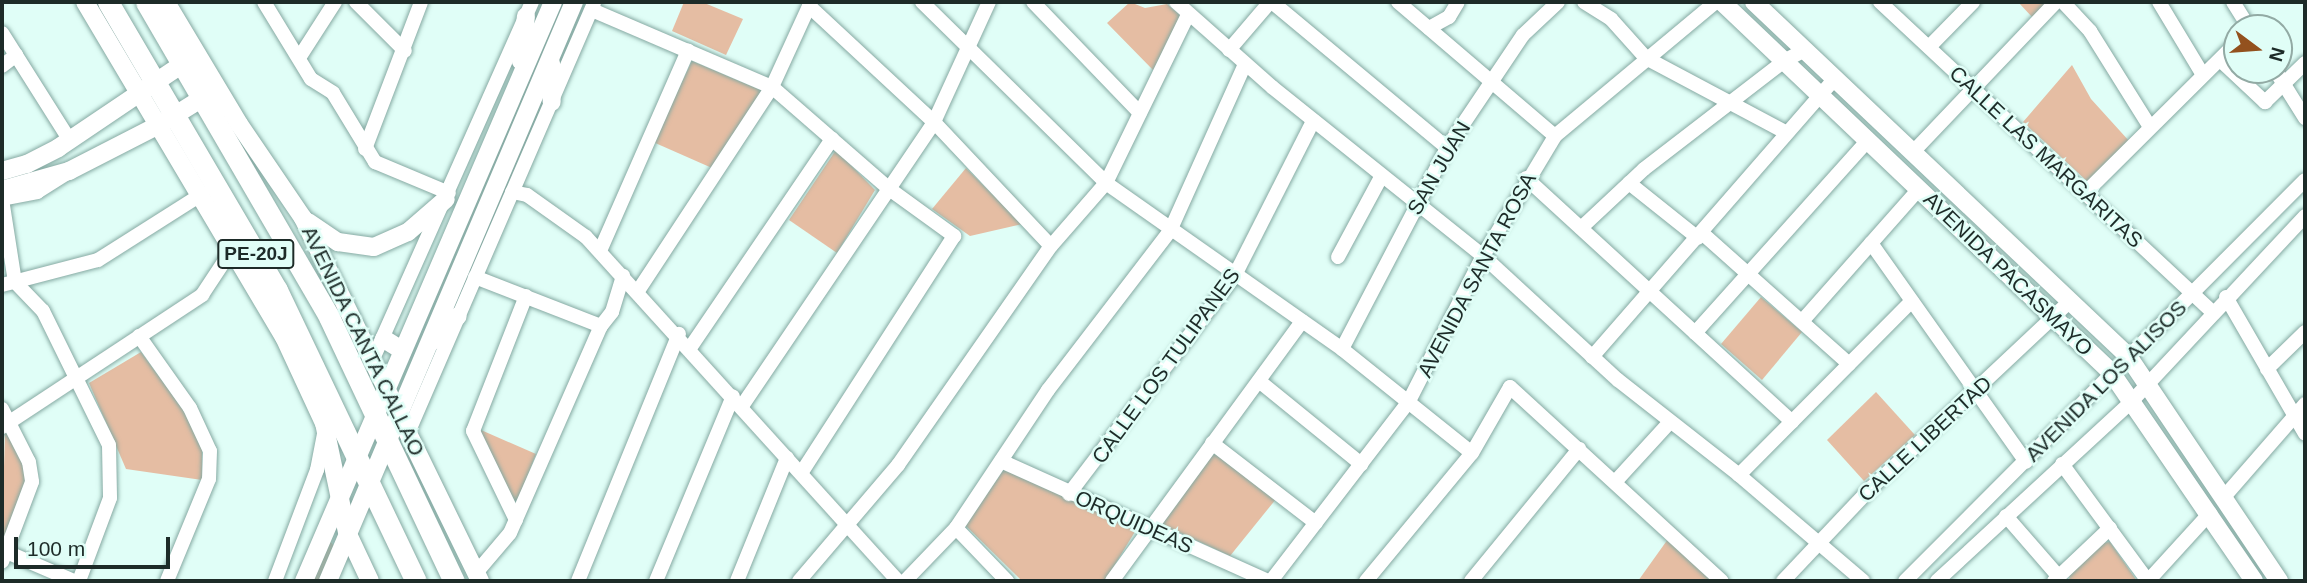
<!DOCTYPE html>
<style>
body{margin:0}
#map{position:relative;width:2307px;height:583px;overflow:hidden;background:#e0fef7;font-family:Helvetica,sans-serif}
div>[style]{position:absolute}
[style*='--x']{left:calc(var(--x)*1px);top:calc(var(--y)*1px);width:calc(var(--w)*1px);rotate:calc(var(--a)*1deg)}
.green>*{inset:0;background:#e5bda3}
.roads{filter:drop-shadow(0 0 2px #85a9a2) drop-shadow(0 0 2px #85a9a2)}
.minor>*{height:14px;margin:-7px;padding:0 7px;transform-origin:7px;border-radius:7px;background:#fff}
.major>*{height:18px;margin:-9px;padding:0 9px;transform-origin:9px;border-radius:9px;background:#fff}
.highway>*{height:21px;margin:-10.5px;padding:0 10.5px;transform-origin:10.5px;border-radius:10.5px;background:#fff}
span{translate:-50% -50%;white-space:nowrap;text-align:center;line-height:1.15;-webkit-text-stroke:5px #e0fef7;paint-order:stroke}
.shield-label span{padding:2px 5px;background:#e0fef7;border:2px solid;border-radius:5px;-webkit-text-stroke-width:0}
.shield-label{font-size:19px;color:#1d2b28;font-weight:700}
.street-label{font-size:21px;color:#1d2b28}
.frame{position:absolute;inset:0;border:4px solid #1d2b28;pointer-events:none}
.north{position:absolute;left:2223px;top:14px;width:70px;height:70px;box-sizing:border-box;background:#e0fef7;border:2px solid #92aaa4;border-radius:50%;rotate:106deg;font-size:19px;font-weight:700;line-height:28px;text-align:center;color:#1d2b28}
.north::after{content:'';display:block;margin:auto;width:24px;height:32px;background:#93511e;clip-path:polygon(50% 0,100% 100%,50% 72%,0 100%)}
.scale{position:absolute;left:14px;top:537px;width:156px;height:32px;box-sizing:border-box;border:4px solid #1d2b28;border-top:0;padding-left:9px;font-size:21px;line-height:24px;white-space:nowrap;color:#1d2b28;-webkit-text-stroke:5px #e0fef7;paint-order:stroke}
</style>
<div id="map">
<div class="green">
<div style="clip-path:polygon(684px 2px,702px 2px,743px 19px,726px 55px,672px 31px)"></div>
<div style="clip-path:polygon(1130px 2px,1145px 8px,1167px 4px,1181px 16px,1153px 70px,1107px 23px)"></div>
<div style="clip-path:polygon(2018px 2px,2051px 2px,2033px 18px)"></div>
<div style="clip-path:polygon(692px 61px,763px 91px,712px 168px,653px 142px)"></div>
<div style="clip-path:polygon(2072px 65px,2091px 99px,2130px 142px,2089px 183px,2023px 122px)"></div>
<div style="clip-path:polygon(836px 150px,875px 190px,837px 253px,789px 220px)"></div>
<div style="clip-path:polygon(966px 168px,1022px 224px,970px 236px,932px 209px)"></div>
<div style="clip-path:polygon(1761px 297px,1802px 332px,1762px 380px,1721px 344px)"></div>
<div style="clip-path:polygon(141px 352px,188px 416px,202px 449px,202px 480px,126px 469px,89px 383px)"></div>
<div style="clip-path:polygon(1876px 392px,1915px 435px,1864px 481px,1827px 440px)"></div>
<div style="clip-path:polygon(5px 429px,26px 462px,28px 481px,2px 544px)"></div>
<div style="clip-path:polygon(481px 430px,536px 454px,516px 506px,479px 438px)"></div>
<div style="clip-path:polygon(1214px 453px,1276px 499px,1230px 556px,1161px 524px)"></div>
<div style="clip-path:polygon(1005px 468px,1136px 530px,1105px 581px,1022px 581px,965px 525px)"></div>
<div style="clip-path:polygon(1668px 539px,1713px 581px,1638px 581px)"></div>
<div style="clip-path:polygon(329px 540px,335px 547px,321px 581px,312px 581px)"></div>
<div style="clip-path:polygon(2110px 542px,2137px 581px,2069px 581px,2070px 573px,2101px 543px)"></div>
</div>
<div class="roads">
<div class="minor">
<div style="--x:264;--y:2;--w:90;--a:58.6"></div>
<div style="--x:311;--y:79;--w:26;--a:32"></div>
<div style="--x:333;--y:93;--w:81;--a:58.7"></div>
<div style="--x:375;--y:162;--w:80;--a:22.7"></div>
<div style="--x:356;--y:2;--w:69;--a:45"></div>
<div style="--x:922;--y:2;--w:258;--a:44.5"></div>
<div style="--x:1106;--y:183;--w:289;--a:35.1"></div>
<div style="--x:1342;--y:349;--w:166;--a:38.7"></div>
<div style="--x:1033;--y:2;--w:154;--a:46.1"></div>
<div style="--x:1176;--y:2;--w:128;--a:41.5"></div>
<div style="--x:1272;--y:87;--w:270;--a:38.7"></div>
<div style="--x:1483;--y:256;--w:183;--a:42.6"></div>
<div style="--x:1618;--y:380;--w:154;--a:38.1"></div>
<div style="--x:1739;--y:475;--w:163;--a:40.5"></div>
<div style="--x:1272;--y:2;--w:228;--a:39.8"></div>
<div style="--x:1398;--y:2;--w:206;--a:40.5"></div>
<div style="--x:1584;--y:2;--w:32;--a:32"></div>
<div style="--x:1611;--y:19;--w:52;--a:48.1"></div>
<div style="--x:1646;--y:58;--w:157;--a:28"></div>
<div style="--x:1880;--y:2;--w:455;--a:43"></div>
<div style="--x:2063;--y:2;--w:40;--a:47"></div>
<div style="--x:2090;--y:31;--w:113;--a:58"></div>
<div style="--x:2159;--y:2;--w:85;--a:58.9"></div>
<div style="--x:2233;--y:2;--w:31;--a:58"></div>
<div style="--x:809;--y:6;--w:171;--a:42.9"></div>
<div style="--x:934;--y:122;--w:170;--a:46.7"></div>
<div style="--x:592;--y:10;--w:196;--a:23.2"></div>
<div style="--x:772;--y:87;--w:154;--a:41"></div>
<div style="--x:888;--y:188;--w:82;--a:36"></div>
<div style="--x:954;--y:236;--w:282;--a:122.8"></div>
<div style="--x:1429;--y:28;--w:23;--a:-29"></div>
<div style="--x:1449;--y:17;--w:17;--a:-59"></div>
<div style="--x:2;--y:33;--w:125;--a:57.7"></div>
<div style="--x:1929;--y:47;--w:63;--a:-45.6"></div>
<div style="--x:1229;--y:50;--w:63;--a:-49.5"></div>
<div style="--x:299;--y:58;--w:67;--a:-57.3"></div>
<div style="--x:2220;--y:60;--w:62;--a:43"></div>
<div style="--x:2265;--y:102;--w:56;--a:-44.3"></div>
<div style="--x:2;--y:66;--w:18;--a:-38"></div>
<div style="--x:2275;--y:70;--w:57;--a:58"></div>
<div style="--x:365;--y:149;--w:157;--a:-69.1"></div>
<div style="--x:1913;--y:152;--w:207;--a:-46.4"></div>
<div style="--x:1526;--y:178;--w:361;--a:42.5"></div>
<div style="--x:1629;--y:183;--w:88;--a:38.6"></div>
<div style="--x:512;--y:192;--w:15;--a:11"></div>
<div style="--x:527;--y:195;--w:72;--a:35.4"></div>
<div style="--x:586;--y:237;--w:464;--a:47.8"></div>
<div style="--x:2085;--y:193;--w:214;--a:-44.8"></div>
<div style="--x:2;--y:199;--w:84;--a:81.1"></div>
<div style="--x:15;--y:282;--w:40;--a:46"></div>
<div style="--x:43;--y:311;--w:149;--a:63.8"></div>
<div style="--x:109;--y:445;--w:53;--a:88.9"></div>
<div style="--x:110;--y:498;--w:89;--a:110.5"></div>
<div style="--x:2;--y:199;--w:36;--a:-11"></div>
<div style="--x:37;--y:192;--w:36;--a:-32"></div>
<div style="--x:1581;--y:228;--w:86;--a:-43.1"></div>
<div style="--x:1644;--y:169;--w:177;--a:-37.6"></div>
<div style="--x:1784;--y:61;--w:24;--a:-28"></div>
<div style="--x:1702;--y:233;--w:197;--a:41.7"></div>
<div style="--x:1871;--y:243;--w:268;--a:54.7"></div>
<div style="--x:600;--y:251;--w:219;--a:-66.3"></div>
<div style="--x:1338;--y:257;--w:91;--a:-61.7"></div>
<div style="--x:475;--y:277;--w:135;--a:21.3"></div>
<div style="--x:2;--y:285;--w:99;--a:-14.6"></div>
<div style="--x:98;--y:260;--w:123;--a:-32.4"></div>
<div style="--x:638;--y:291;--w:244;--a:-56.7"></div>
<div style="--x:772;--y:87;--w:94;--a:-65.4"></div>
<div style="--x:2226;--y:297;--w:158;--a:60"></div>
<div style="--x:1804;--y:319;--w:174;--a:-48.5"></div>
<div style="--x:1695;--y:333;--w:258;--a:-48.1"></div>
<div style="--x:139;--y:336;--w:88;--a:54.7"></div>
<div style="--x:190;--y:408;--w:47;--a:65.1"></div>
<div style="--x:210;--y:451;--w:28;--a:92"></div>
<div style="--x:209;--y:479;--w:110;--a:112.4"></div>
<div style="--x:690;--y:348;--w:253;--a:-55.8"></div>
<div style="--x:1342;--y:349;--w:227;--a:-62.4"></div>
<div style="--x:1447;--y:148;--w:136;--a:-56.1"></div>
<div style="--x:1523;--y:35;--w:48;--a:-43.3"></div>
<div style="--x:1592;--y:357;--w:370;--a:-48.9"></div>
<div style="--x:373;--y:359;--w:391;--a:-66"></div>
<div style="--x:2267;--y:369;--w:53;--a:-44.2"></div>
<div style="--x:1259;--y:381;--w:132;--a:39.1"></div>
<div style="--x:742;--y:406;--w:343;--a:-55.9"></div>
<div style="--x:934;--y:122;--w:132;--a:-65.4"></div>
<div style="--x:2;--y:409;--w:59;--a:63"></div>
<div style="--x:29;--y:462;--w:20;--a:81"></div>
<div style="--x:32;--y:482;--w:85;--a:110.6"></div>
<div style="--x:2;--y:427;--w:240;--a:-33.4"></div>
<div style="--x:202;--y:295;--w:56;--a:-56.6"></div>
<div style="--x:408;--y:433;--w:468;--a:-66.6"></div>
<div style="--x:1212;--y:443;--w:131;--a:37.6"></div>
<div style="--x:1001;--y:461;--w:293;--a:24.2"></div>
<div style="--x:2062;--y:464;--w:145;--a:53.7"></div>
<div style="--x:2148;--y:581;--w:92;--a:-47.6"></div>
<div style="--x:1739;--y:475;--w:245;--a:-45.2"></div>
<div style="--x:1615;--y:482;--w:81;--a:-47.5"></div>
<div style="--x:1069;--y:494;--w:275;--a:-52.8"></div>
<div style="--x:1235;--y:275;--w:173;--a:-63.1"></div>
<div style="--x:2223;--y:498;--w:125;--a:-48.9"></div>
<div style="--x:2006;--y:516;--w:81;--a:49"></div>
<div style="--x:516;--y:520;--w:99;--a:-115.8"></div>
<div style="--x:473;--y:431;--w:145;--a:-68.6"></div>
<div style="--x:956;--y:528;--w:74;--a:46.1"></div>
<div style="--x:2;--y:550;--w:78;--a:23.3"></div>
<div style="--x:476;--y:573;--w:52;--a:-49.6"></div>
<div style="--x:510;--y:533;--w:226;--a:-66.3"></div>
<div style="--x:601;--y:326;--w:18;--a:-52"></div>
<div style="--x:612;--y:312;--w:38;--a:-73"></div>
<div style="--x:275;--y:581;--w:119;--a:-69.3"></div>
<div style="--x:317;--y:470;--w:36;--a:-79"></div>
<div style="--x:578;--y:581;--w:267;--a:-67.8"></div>
<div style="--x:656;--y:581;--w:200;--a:-67.4"></div>
<div style="--x:737;--y:581;--w:133;--a:-67.9"></div>
<div style="--x:799;--y:581;--w:153;--a:-49.5"></div>
<div style="--x:898;--y:465;--w:267;--a:-55.1"></div>
<div style="--x:1051;--y:246;--w:84;--a:-48.9"></div>
<div style="--x:1106;--y:183;--w:187;--a:-64"></div>
<div style="--x:905;--y:581;--w:74;--a:-46.1"></div>
<div style="--x:956;--y:528;--w:166;--a:-56.3"></div>
<div style="--x:1048;--y:390;--w:200;--a:-52.5"></div>
<div style="--x:1170;--y:231;--w:183;--a:-65.8"></div>
<div style="--x:1112;--y:581;--w:322;--a:-53.8"></div>
<div style="--x:1271;--y:581;--w:227;--a:-52.5"></div>
<div style="--x:1409;--y:401;--w:163;--a:-63"></div>
<div style="--x:1483;--y:256;--w:140;--a:-59"></div>
<div style="--x:1555;--y:136;--w:209;--a:-39.8"></div>
<div style="--x:1366;--y:581;--w:166;--a:-50.4"></div>
<div style="--x:1472;--y:453;--w:76;--a:-60.1"></div>
<div style="--x:1510;--y:387;--w:287;--a:42.5"></div>
<div style="--x:1471;--y:581;--w:171;--a:-50.7"></div>
<div style="--x:1783;--y:581;--w:128;--a:-46.6"></div>
<div style="--x:1871;--y:488;--w:273;--a:-43.2"></div>
<div style="--x:1905;--y:581;--w:566;--a:-45.07"></div>
<div style="--x:1937;--y:581;--w:265;--a:-42.7"></div>
<div style="--x:2132;--y:401;--w:253;--a:-46.9"></div>
<div style="--x:2054;--y:581;--w:77;--a:-43.4"></div>
</div>
<div class="major">
<div style="--x:85;--y:2;--w:390;--a:59.3"></div>
<div style="--x:284;--y:337;--w:95;--a:65.1"></div>
<div style="--x:324;--y:423;--w:111;--a:78.1"></div>
<div style="--x:347;--y:532;--w:54;--a:64.9"></div>
<div style="--x:166;--y:2;--w:142;--a:59.1"></div>
<div style="--x:239;--y:124;--w:114;--a:55.8"></div>
<div style="--x:303;--y:218;--w:404;--a:64"></div>
<div style="--x:1722;--y:2;--w:537;--a:43.57"></div>
<div style="--x:2111;--y:372;--w:253;--a:55.6"></div>
<div style="--x:1754;--y:2;--w:515;--a:43.43"></div>
<div style="--x:2128;--y:356;--w:271;--a:56.1"></div>
<div style="--x:521;--y:61;--w:45;--a:-83.7"></div>
<div style="--x:551;--y:63;--w:39;--a:89"></div>
<div style="--x:2;--y:171;--w:26;--a:-16"></div>
<div style="--x:27;--y:164;--w:35;--a:-27"></div>
<div style="--x:58;--y:148;--w:163;--a:-34"></div>
<div style="--x:2;--y:190;--w:70;--a:-15.8"></div>
<div style="--x:69;--y:171;--w:103;--a:-27.1"></div>
<div style="--x:161;--y:124;--w:51;--a:-32.1"></div>
<div style="--x:204;--y:97;--w:10;--a:-61"></div>
<div style="--x:308;--y:222;--w:36;--a:34"></div>
<div style="--x:338;--y:242;--w:36;--a:8"></div>
<div style="--x:374;--y:247;--w:37;--a:-24"></div>
<div style="--x:408;--y:232;--w:50;--a:-41"></div>
<div style="--x:384;--y:339;--w:22;--a:32"></div>
<div style="--x:431;--y:342;--w:37;--a:-44"></div>
<div style="--x:304;--y:581;--w:630;--a:-66.73"></div>
<div style="--x:328;--y:581;--w:629;--a:-66.98"></div>
</div>
<div class="highway">
<div style="--x:108;--y:2;--w:334;--a:59.6"></div>
<div style="--x:277;--y:290;--w:322;--a:64.5"></div>
<div style="--x:146;--y:2;--w:364;--a:59.8"></div>
<div style="--x:329;--y:317;--w:292;--a:64.7"></div>
</div>
</div>
<div class="shield-label">
<span style="left:256px;top:254px">PE-20J</span>
</div>
<div class="street-label">
<span style="left:2046px;top:157px;rotate:43deg">CALLE LAS MARGARITAS</span>
<span style="left:1439px;top:168px;rotate:-60deg">SAN JUAN</span>
<span style="left:2008px;top:274px;rotate:44deg">AVENIDA PACASMAYO</span>
<span style="left:1477px;top:275px;rotate:-62deg">AVENIDA SANTA ROSA</span>
<span style="left:363px;top:341px;rotate:64deg">AVENIDA CANTA CALLAO</span>
<span style="left:1166px;top:366px;rotate:-54deg">CALLE LOS TULIPANES</span>
<span style="left:2106px;top:381px;rotate:-45deg">AVENIDA LOS ALISOS</span>
<span style="left:1925px;top:439px;rotate:-43deg">CALLE LIBERTAD</span>
<span style="left:1134px;top:522px;rotate:24deg">ORQUIDEAS</span>
</div>
<div class="frame"></div>
<div class="north">N</div>
<div class="scale">100 m</div>
</div>
